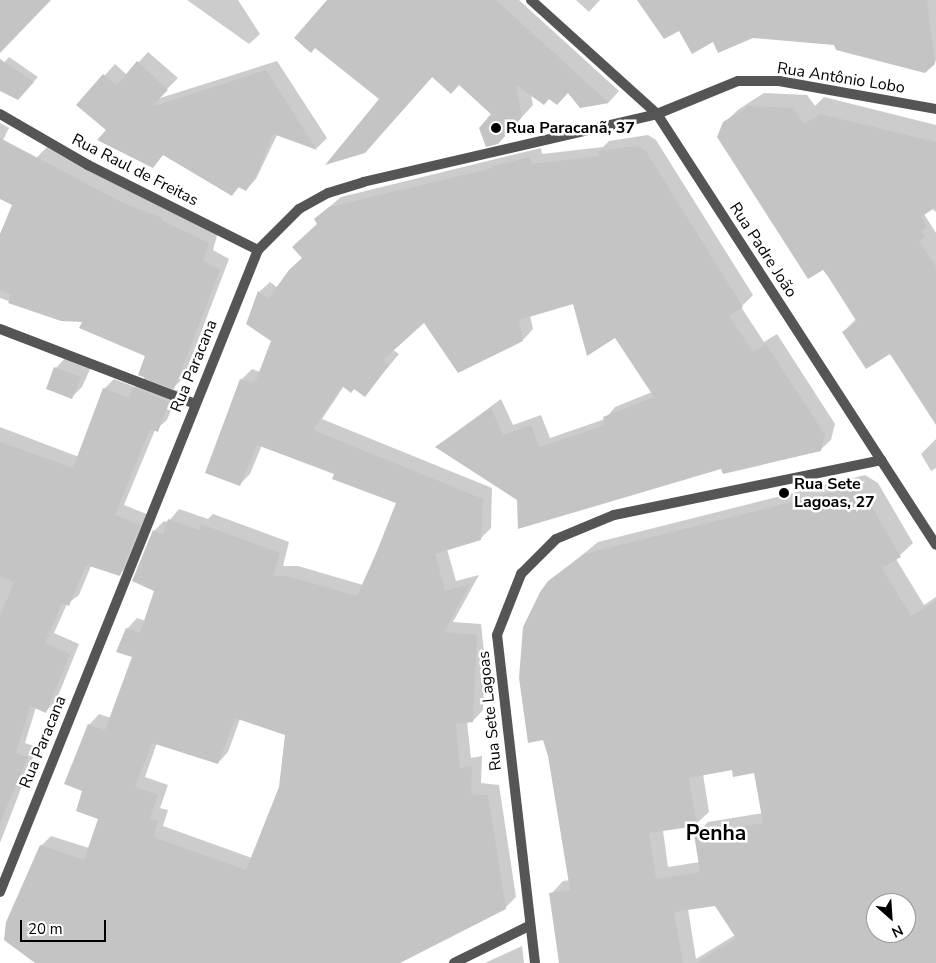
<!DOCTYPE html>
<meta charset="utf-8">
<style>
body{margin:0}
#map{position:relative;width:936px;height:963px;overflow:hidden;background:#fff;font-family:"Nunito Sans",sans-serif}
div>[style]{position:absolute}
[style*='--x']{left:calc(var(--x)*1px);top:calc(var(--y)*1px);width:calc(var(--w)*1px);rotate:calc(var(--a)*1deg)}
.shadow>*{inset:0;background:#0003}
.building>*{inset:0;background:#c4c4c4}
.minor>*{height:10px;margin:-5px;padding:0 5px;transform-origin:5px;border-radius:5px;background:#555}
.dots>*{width:14px;height:14px;translate:-50% -50%;box-sizing:border-box;border:2px solid #fff;border-radius:50%}
span{translate:-50% -50%;white-space:nowrap;text-align:center;line-height:1.15;-webkit-text-stroke:5px #fff;paint-order:stroke}
.street-label{font-size:16px;color:#000}
.poi-label{font-size:16px;color:#000;font-weight:700}
.left{translate:0 -50%;text-align:left}
.district-label{font-size:21px;color:#000;font-weight:700}
.north{position:absolute;left:866px;top:893px;width:50px;height:50px;box-sizing:border-box;background:#fff;border:1px solid #999;border-radius:50%;rotate:154deg;font-size:14px;font-weight:700;line-height:20px;text-align:center;color:#000}
.north::after{content:'';display:block;margin:auto;width:18px;height:22px;background:#000;clip-path:polygon(50% 0,100% 100%,50% 72%,0 100%)}
.scale{position:absolute;left:20px;top:920px;width:86px;height:22px;box-sizing:border-box;border:2px solid #000;border-top:0;padding-left:6px;font-size:15px;line-height:18px;white-space:nowrap;color:#000;-webkit-text-stroke:4px #fff;paint-order:stroke}
</style>
<div id="map">
<div class="shadow">
<div style="clip-path:polygon(187px 0,238px 0,260px 34px,249px 44px)"></div>
<div style="clip-path:polygon(328px 0,519px 0,619px 91px,609px 102px,581px 106px,569px 91px,550px 98px,531px 94px,533px 105px,509px 131px,459px 84px,433px 76px,376px 140px,381px 98px)"></div>
<div style="clip-path:polygon(576px 0,600px 0,589px 12px)"></div>
<div style="clip-path:polygon(640px 0,936px 0,936px 61px,925px 71px,834px 43px,753px 36px,714px 40px,680px 29px)"></div>
<div style="clip-path:polygon(148px 52px,178px 78px,157px 99px,277px 61px,327px 138px,317px 148px,277px 135px,256px 179px,246px 190px,240px 186px,232px 195px,164px 154px,152px 166px,78px 105px,115px 64px,127px 75px)"></div>
<div style="clip-path:polygon(9px 57px,38px 77px,18px 98px,0 89px,0 67px)"></div>
<div style="clip-path:polygon(764px 93px,807px 95px,815px 106px,824px 97px,936px 125px,936px 212px,909px 190px,936px 233px,936px 423px,890px 352px,843px 332px,857px 318px,724px 123px,739px 109px)"></div>
<div style="clip-path:polygon(0 123px,9px 128px,0 146px)"></div>
<div style="clip-path:polygon(evenodd,648px 135px,656px 140px,753px 295px,741px 307px,764px 342px,777px 334px,835px 424px,831px 440px,820px 450px,519px 499px,437px 446px,501px 399px,513px 425px,541px 415px,550px 438px,605px 419px,615px 407px,652px 392px,615px 336px,573px 302px,530px 315px,533px 329px,523px 340px,424px 321px,393px 350px,399px 354px,365px 395px,354px 388px,344px 386px,322px 419px,492px 488px,491px 528px,480px 539px,447px 549px,456px 581px,479px 575px,453px 622px,481px 624px,485px 662px,483px 710px,473px 721px,467px 722px,471px 758px,482px 756px,481px 783px,499px 785px,516px 897px,505px 908px,395px 963px,38px 963px,41px 846px,51px 836px,89px 848px,99px 818px,84px 790px,89px 725px,99px 714px,111px 718px,133px 656px,127px 629px,137px 618px,146px 621px,156px 591px,154px 531px,164px 521px,168px 522px,179px 509px,208px 519px,213px 514px,289px 542px,283px 566px,298px 566px,363px 585px,398px 503px,336px 473px,262px 445px,250px 474px,239px 485px,241px 380px,252px 369px,260px 372px,273px 340px,259px 292px,270px 282px,278px 288px,303px 257px,318px 224px,315px 219px,341px 197px,541px 148px,542px 154px,603px 147px,609px 141px,648px 135px,240px 719px,286px 734px,281px 787px,252px 858px,163px 826px,168px 810px,160px 808px,168px 785px,145px 777px,157px 743px,218px 763px,228px 752px,240px 719px)"></div>
<div style="clip-path:polygon(47px 147px,218px 232px,213px 250px,229px 259px,184px 377px,172px 389px,179px 391px,167px 420px,155px 430px,124px 505px,149px 515px,129px 565px,119px 575px,91px 566px,79px 595px,67px 604px,54px 633px,79px 644px,56px 701px,46px 711px,36px 707px,25px 743px,37px 747px,0 843px,0 427px,79px 457px,104px 389px,114px 379px,135px 387px,146px 376px,147px 355px,84px 321px,62px 320px,0 298px,0 237px,37px 157px)"></div>
<div style="clip-path:polygon(66px 357px,91px 367px,82px 387px,72px 397px,56px 368px)"></div>
<div style="clip-path:polygon(936px 439px,936px 468px,931px 471px,921px 454px)"></div>
<div style="clip-path:polygon(evenodd,865px 475px,878px 483px,913px 543px,896px 559px,924px 605px,936px 597px,936px 958px,929px 963px,560px 963px,551px 894px,563px 881px,570px 880px,549px 582px,598px 542px,865px 475px,733px 768px,755px 772px,763px 813px,708px 822px,696px 834px,700px 862px,668px 867px,663px 830px,696px 824px,709px 812px,703px 774px,733px 768px,865px 475px,876px 903px,906px 903px,906px 933px,876px 933px,876px 903px,865px 475px,716px 904px,735px 935px,696px 959px,688px 909px,716px 904px)"></div>
<div style="clip-path:polygon(522px 946px,524px 963px,485px 963px)"></div>
</div>
<div class="building">
<div style="clip-path:polygon(0 0,51px 0,0 53px)"></div>
<div style="clip-path:polygon(327px 0,496px 0,609px 103px,580px 108px,568px 93px,557px 105px,549px 99px,544px 105px,516px 85px,522px 117px,498px 144px,486px 147px,479px 128px,491px 114px,459px 85px,451px 94px,432px 77px,365px 153px,325px 165px,379px 99px,315px 48px,311px 53px,294px 38px)"></div>
<div style="clip-path:polygon(637px 0,927px 0,935px 64px,925px 73px,836px 50px,834px 45px,753px 38px,718px 53px,713px 42px,692px 54px,679px 31px,664px 39px)"></div>
<div style="clip-path:polygon(0 59px,34px 82px,18px 100px,0 91px)"></div>
<div style="clip-path:polygon(137px 61px,168px 90px,151px 107px,266px 70px,317px 150px,273px 134px,258px 172px,246px 191px,238px 187px,232px 196px,163px 155px,153px 168px,97px 140px,106px 130px,76px 105px,103px 74px,117px 85px)"></div>
<div style="clip-path:polygon(749px 106px,793px 108px,804px 124px,820px 114px,936px 142px,936px 207px,921px 217px,927px 227px,921px 231px,925px 237px,919px 241px,936px 267px,936px 425px,890px 354px,866px 369px,842px 332px,857px 322px,827px 275px,823px 270px,808px 279px,717px 137px,723px 122px)"></div>
<div style="clip-path:polygon(0 138px,123px 203px,162px 218px,161px 220px,209px 243px,203px 260px,220px 270px,174px 389px,138px 375px,145px 356px,79px 328px,82px 322px,61px 321px,8px 303px,11px 295px,0 290px,0 234px,12px 205px,0 199px)"></div>
<div style="clip-path:polygon(evenodd,637px 146px,645px 150px,743px 307px,729px 316px,753px 352px,766px 344px,825px 435px,821px 451px,723px 474px,721px 469px,518px 529px,517px 500px,435px 447px,491px 408px,503px 435px,531px 425px,539px 447px,605px 425px,603px 417px,654px 397px,615px 338px,587px 356px,573px 304px,519px 320px,523px 341px,458px 373px,424px 323px,383px 360px,389px 365px,365px 397px,354px 389px,351px 393px,342px 386px,313px 430px,483px 499px,481px 540px,435px 554px,445px 591px,470px 584px,444px 632px,477px 635px,473px 722px,456px 724px,460px 768px,472px 766px,471px 794px,488px 795px,506px 909px,400px 963px,35px 963px,4px 940px,6px 922px,40px 845px,84px 860px,98px 819px,76px 811px,82px 791px,64px 784px,88px 724px,105px 730px,132px 657px,116px 652px,126px 628px,140px 633px,154px 591px,132px 581px,153px 530px,163px 535px,168px 519px,199px 530px,201px 524px,280px 553px,273px 576px,287px 576px,357px 596px,377px 551px,396px 503px,332px 479px,334px 474px,257px 445px,240px 486px,205px 473px,240px 379px,252px 383px,256px 380px,271px 341px,246px 324px,258px 291px,268px 299px,289px 270px,302px 258px,292px 247px,317px 224px,314px 219px,329px 207px,493px 168px,492px 166px,530px 157px,532px 164px,600px 156px,597px 151px,637px 146px,235px 718px,285px 735px,279px 787px,246px 870px,153px 837px,158px 821px,150px 818px,158px 795px,135px 787px,152px 743px,218px 764px,235px 718px)"></div>
<div style="clip-path:polygon(54px 367px,81px 377px,72px 399px,46px 389px)"></div>
<div style="clip-path:polygon(133px 387px,169px 402px,158px 432px,150px 429px,115px 515px,140px 525px,120px 576px,86px 565px,69px 606px,62px 603px,45px 643px,70px 654px,46px 713px,30px 706px,16px 753px,28px 757px,0 823px,0 616px,14px 582px,0 576px,0 442px,73px 468px,103px 388px,129px 398px)"></div>
<div style="clip-path:polygon(evenodd,852px 487px,865px 495px,901px 557px,882px 568px,911px 616px,936px 601px,936px 963px,696px 963px,736px 938px,715px 906px,674px 912px,683px 963px,559px 963px,549px 893px,570px 890px,548px 756px,543px 740px,528px 743px,519px 678px,523px 627px,540px 592px,548px 581px,584px 554px,852px 487px,732px 770px,733px 777px,754px 773px,763px 823px,694px 834px,700px 872px,656px 879px,649px 833px,697px 826px,689px 778px,732px 770px,852px 487px,876px 903px,906px 903px,906px 933px,876px 933px,876px 903px)"></div>
</div>
<div class="minor">
<div style="--x:531;--y:0;--w:170;--a:42.1"></div>
<div style="--x:657;--y:114;--w:513;--a:57.08"></div>
<div style="--x:0;--y:114;--w:102;--a:30.1"></div>
<div style="--x:88;--y:165;--w:190;--a:26.6"></div>
<div style="--x:0;--y:329;--w:209;--a:21"></div>
<div style="--x:0;--y:892;--w:692;--a:-68.11"></div>
<div style="--x:258;--y:250;--w:58;--a:-45"></div>
<div style="--x:299;--y:209;--w:33;--a:-29"></div>
<div style="--x:328;--y:193;--w:37;--a:-17"></div>
<div style="--x:363;--y:182;--w:302;--a:-13"></div>
<div style="--x:657;--y:114;--w:87;--a:-22.2"></div>
<div style="--x:738;--y:81;--w:41;--a:0"></div>
<div style="--x:779;--y:81;--w:159;--a:10.1"></div>
<div style="--x:454;--y:963;--w:84;--a:-26.3"></div>
<div style="--x:535;--y:963;--w:330;--a:-96.6"></div>
<div style="--x:497;--y:635;--w:66;--a:-68.5"></div>
<div style="--x:521;--y:574;--w:49;--a:-45"></div>
<div style="--x:556;--y:539;--w:63;--a:-22.5"></div>
<div style="--x:614;--y:515;--w:273;--a:-11.6"></div>
</div>
<div class="dots">
<div style="left:496px;top:128px;background:#000"></div>
<div style="left:784px;top:493px;background:#000"></div>
</div>
<div class="street-label">
<span style="left:841px;top:78px;rotate:9deg">Rua Antônio Lobo</span>
<span style="left:135px;top:170px;rotate:27deg">Rua Raul de Freitas</span>
<span style="left:763px;top:250px;rotate:57deg">Rua Padre João</span>
<span style="left:194px;top:366px;rotate:-68deg">Rua Paracana</span>
<span style="left:490px;top:711px;rotate:-96deg">Rua Sete Lagoas</span>
<span style="left:43px;top:742px;rotate:-68deg">Rua Paracana</span>
</div>
<div class="poi-label">
<span class="left" style="left:506px;top:128px">Rua Paracanã, 37</span>
<span class="left" style="left:794px;top:493px">Rua Sete<br>Lagoas, 27</span>
</div>
<div class="district-label">
<span style="left:716px;top:833px">Penha</span>
</div>
<div class="north">N</div>
<div class="scale">20 m</div>
</div>
